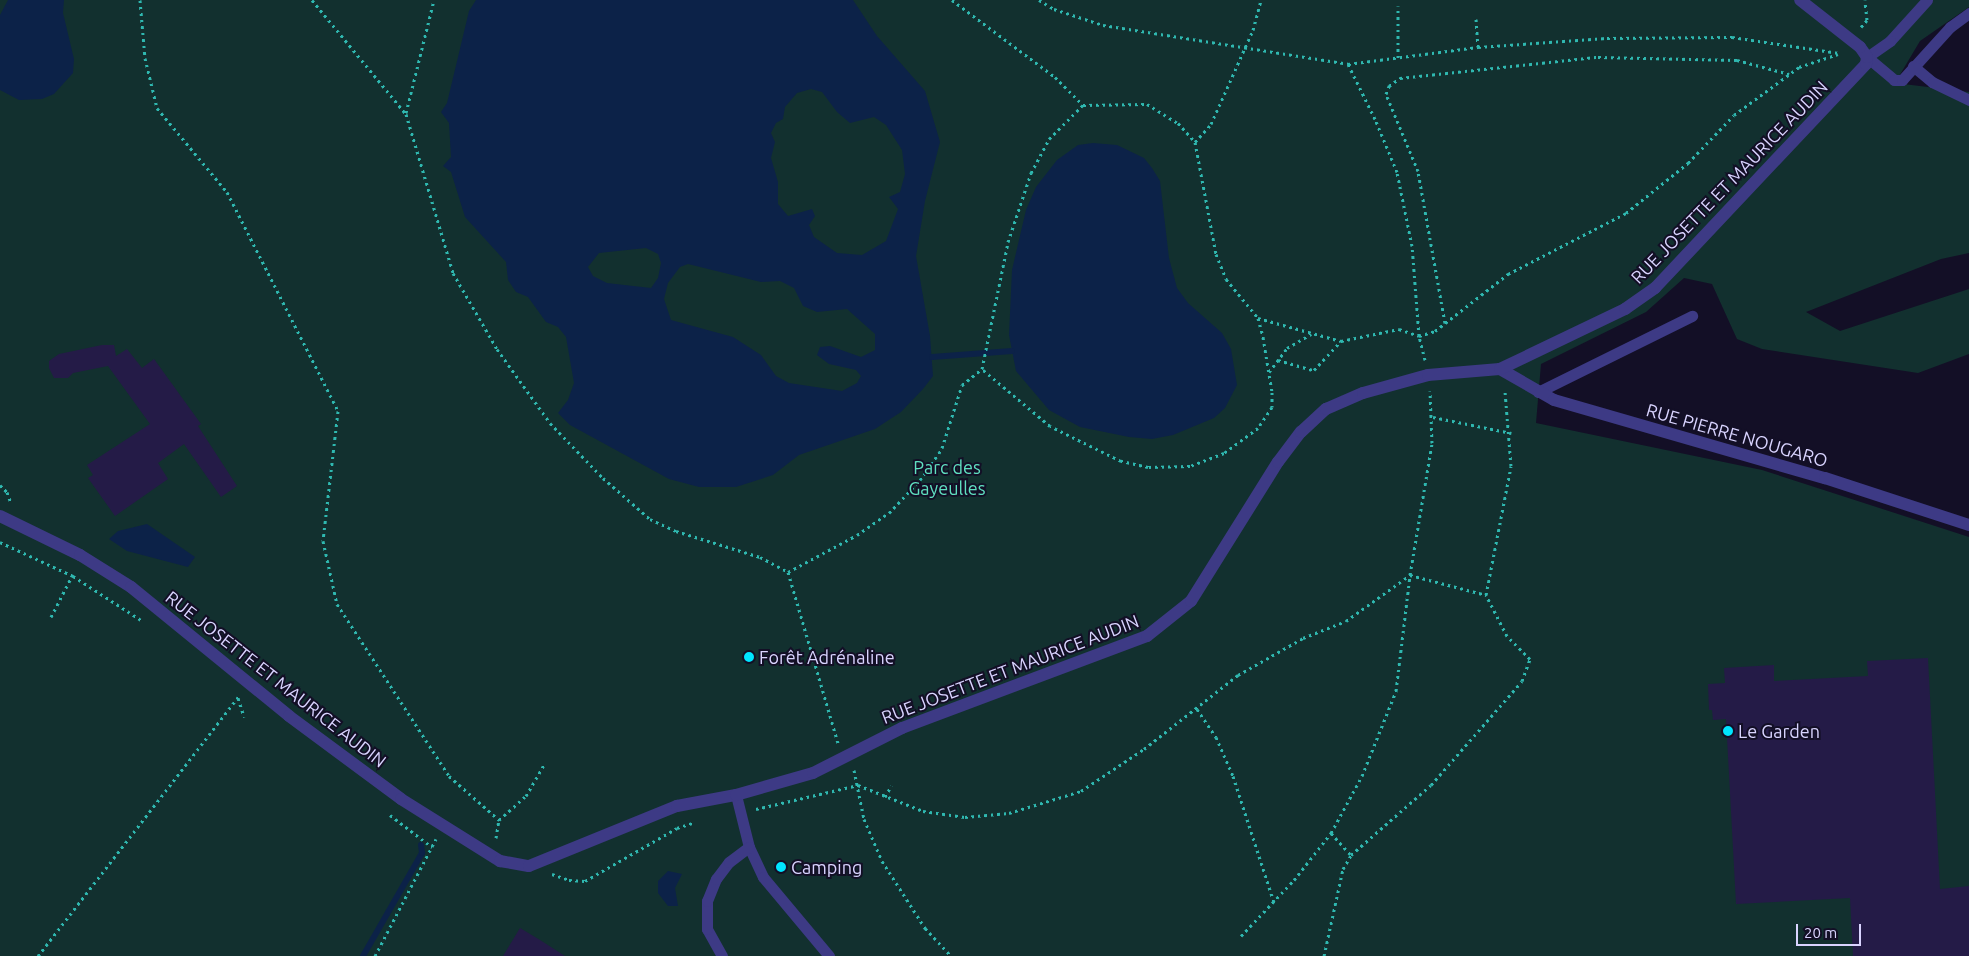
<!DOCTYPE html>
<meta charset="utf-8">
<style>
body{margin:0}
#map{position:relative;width:1969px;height:956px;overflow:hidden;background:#130f26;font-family:Ubuntu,sans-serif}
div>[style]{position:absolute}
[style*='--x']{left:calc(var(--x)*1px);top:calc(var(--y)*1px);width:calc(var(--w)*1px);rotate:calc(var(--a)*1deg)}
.green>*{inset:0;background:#12302f}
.water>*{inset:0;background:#0c2248}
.stream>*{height:6px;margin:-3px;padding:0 3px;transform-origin:3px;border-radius:3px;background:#0c2248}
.building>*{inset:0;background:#241b47}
.path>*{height:3px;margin-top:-1.5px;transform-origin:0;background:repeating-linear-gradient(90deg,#2fb8b0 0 2.5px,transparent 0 6.5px)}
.service>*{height:11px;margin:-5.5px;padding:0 5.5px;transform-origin:5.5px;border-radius:5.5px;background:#3d3a85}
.minor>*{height:12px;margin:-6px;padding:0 6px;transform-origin:6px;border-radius:6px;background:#3d3a85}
.dots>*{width:14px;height:14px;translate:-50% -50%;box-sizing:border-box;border:2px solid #130f26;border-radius:50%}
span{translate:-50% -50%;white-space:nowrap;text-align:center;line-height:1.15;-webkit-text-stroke:4px #130f26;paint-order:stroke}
.street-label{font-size:18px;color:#d9d4ff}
.park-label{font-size:18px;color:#5fe0c0}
.poi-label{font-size:18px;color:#d9d4ff}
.left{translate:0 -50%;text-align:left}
.scale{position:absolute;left:1796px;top:924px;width:65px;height:22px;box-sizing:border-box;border:2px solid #d9d4ff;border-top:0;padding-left:6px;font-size:15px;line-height:18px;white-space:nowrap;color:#d9d4ff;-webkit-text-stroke:4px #130f26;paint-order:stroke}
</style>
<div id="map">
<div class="green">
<div style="clip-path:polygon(0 0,1969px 0,1969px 7px,1920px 41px,1895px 83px,1969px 92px,1969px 253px,1941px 259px,1806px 312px,1840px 331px,1969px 289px,1969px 354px,1918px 373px,1762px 349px,1737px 339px,1712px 284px,1684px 278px,1646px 312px,1541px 364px,1536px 423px,1762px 470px,1969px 537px,1969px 956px,0 956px)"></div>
</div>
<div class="water">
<div style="clip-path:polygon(8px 0,64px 0,63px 13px,74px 59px,73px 73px,54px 94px,42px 99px,19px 100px,0 90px,0 15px)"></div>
<div style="clip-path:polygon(evenodd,476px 0,853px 0,877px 36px,925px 91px,940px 142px,925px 201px,916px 256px,930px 336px,933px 376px,923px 389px,901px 412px,875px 429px,799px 455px,773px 475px,736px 487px,699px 487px,669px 479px,570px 425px,558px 413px,568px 400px,574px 383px,566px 337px,558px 327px,546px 322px,528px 297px,516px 292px,508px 280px,506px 262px,465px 217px,451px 172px,443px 166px,451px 157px,449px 123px,441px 112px,447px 103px,469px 11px,476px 0,811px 89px,822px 92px,837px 112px,850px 123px,874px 117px,886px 125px,902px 150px,905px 174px,900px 192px,889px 197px,898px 209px,886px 241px,862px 255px,837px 253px,814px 237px,809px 225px,815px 216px,812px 209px,788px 216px,778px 204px,778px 182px,771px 158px,775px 142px,771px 133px,776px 123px,783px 119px,785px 107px,797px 93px,811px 89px,476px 0,646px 248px,658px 254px,661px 263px,658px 278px,651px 288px,607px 283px,593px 276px,588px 267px,599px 253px,646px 248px,476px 0,688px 264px,761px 282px,780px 281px,794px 288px,803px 306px,817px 312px,847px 309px,875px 334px,875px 350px,861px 357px,830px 346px,820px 347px,817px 355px,829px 364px,856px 370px,861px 376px,857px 383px,842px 391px,789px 383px,776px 376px,761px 355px,733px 337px,671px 320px,664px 299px,668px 283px,680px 267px,688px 264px)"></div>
<div style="clip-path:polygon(1093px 143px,1117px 145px,1144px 158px,1152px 168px,1160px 181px,1169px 258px,1177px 288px,1188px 303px,1222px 333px,1231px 349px,1237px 385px,1225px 408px,1214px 418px,1173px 435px,1152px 439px,1129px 437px,1080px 427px,1049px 410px,1016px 371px,1009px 335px,1012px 270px,1026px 210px,1036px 187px,1057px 160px,1078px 145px)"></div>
<div style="clip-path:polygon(147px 524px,195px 557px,188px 567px,127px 551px,109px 539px,118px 531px)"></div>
<div style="clip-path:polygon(668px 871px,682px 874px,675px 888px,678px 906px,668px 906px,658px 893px,658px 881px)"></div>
</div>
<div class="stream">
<div style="--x:932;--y:357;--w:80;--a:-4.3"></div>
<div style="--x:363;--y:956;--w:119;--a:-60.2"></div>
<div style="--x:422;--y:853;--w:8;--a:-97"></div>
</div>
<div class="building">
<div style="clip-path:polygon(102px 345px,114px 345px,116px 356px,127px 349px,142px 368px,154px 359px,201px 424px,198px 426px,237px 486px,221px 497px,184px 444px,158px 463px,168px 479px,115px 516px,88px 478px,93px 475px,87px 465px,150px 424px,108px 366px,73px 373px,68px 378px,54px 378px,49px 368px,49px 361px,59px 354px)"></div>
<div style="clip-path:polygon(1928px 658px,1940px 889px,1969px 886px,1969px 956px,1853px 956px,1850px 898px,1736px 904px,1726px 719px,1713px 720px,1712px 710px,1709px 710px,1708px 684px,1725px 683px,1724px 668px,1774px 665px,1774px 681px,1868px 676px,1867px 661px)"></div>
<div style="clip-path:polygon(520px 928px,540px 940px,565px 956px,503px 956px)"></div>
</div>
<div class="path">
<div style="--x:140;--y:0;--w:58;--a:85.1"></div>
<div style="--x:145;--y:58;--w:51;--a:76.5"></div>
<div style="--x:157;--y:108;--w:109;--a:50.2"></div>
<div style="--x:227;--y:192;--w:246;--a:63.1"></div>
<div style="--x:338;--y:411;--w:131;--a:96.6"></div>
<div style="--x:323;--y:541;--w:65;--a:77.5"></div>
<div style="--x:337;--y:604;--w:205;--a:56.9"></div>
<div style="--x:449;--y:776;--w:67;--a:41.3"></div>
<div style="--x:312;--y:0;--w:148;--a:50.5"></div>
<div style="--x:406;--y:114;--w:166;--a:73.5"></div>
<div style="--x:453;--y:273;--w:88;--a:59.9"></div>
<div style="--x:497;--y:349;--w:91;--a:54.4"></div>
<div style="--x:550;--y:423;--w:76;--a:46.1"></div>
<div style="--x:603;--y:478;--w:62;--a:41.1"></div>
<div style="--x:650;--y:519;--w:29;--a:25"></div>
<div style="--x:676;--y:531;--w:88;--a:17.2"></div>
<div style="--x:760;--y:557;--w:32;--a:28"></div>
<div style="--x:788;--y:572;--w:178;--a:73.7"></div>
<div style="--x:952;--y:0;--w:129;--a:36.8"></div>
<div style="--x:1055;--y:77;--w:40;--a:45"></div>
<div style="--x:1039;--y:0;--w:17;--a:31"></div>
<div style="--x:1054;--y:9;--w:52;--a:18.1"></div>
<div style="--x:1103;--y:25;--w:248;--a:9"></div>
<div style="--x:1476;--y:19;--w:28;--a:86"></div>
<div style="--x:1861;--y:27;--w:9;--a:-49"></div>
<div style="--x:1867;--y:20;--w:20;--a:-96"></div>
<div style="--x:1398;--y:58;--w:52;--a:-90"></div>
<div style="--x:406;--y:113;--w:116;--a:-76.1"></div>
<div style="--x:1195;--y:142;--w:24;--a:-48"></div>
<div style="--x:1211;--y:124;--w:103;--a:-65.9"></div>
<div style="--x:1253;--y:30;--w:31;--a:-75"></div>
<div style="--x:1258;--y:318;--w:86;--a:15.5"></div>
<div style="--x:1341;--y:341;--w:59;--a:-11.7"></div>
<div style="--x:1399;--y:329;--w:21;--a:19"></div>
<div style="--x:1419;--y:336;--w:17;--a:-17"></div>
<div style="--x:1435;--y:331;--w:93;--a:-38"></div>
<div style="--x:1508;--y:274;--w:133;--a:-27.3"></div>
<div style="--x:1626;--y:213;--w:80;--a:-38.9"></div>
<div style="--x:1688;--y:163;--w:66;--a:-46.2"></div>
<div style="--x:1734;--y:115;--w:81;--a:-36.4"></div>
<div style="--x:1799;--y:67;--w:41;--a:-18.4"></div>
<div style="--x:1445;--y:323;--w:154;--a:-100.1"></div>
<div style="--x:1418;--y:171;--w:83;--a:-112.6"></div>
<div style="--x:1386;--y:94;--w:9;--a:-69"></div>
<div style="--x:1389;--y:86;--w:14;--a:-36"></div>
<div style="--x:1400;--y:78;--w:199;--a:-6.1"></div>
<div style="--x:1598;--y:57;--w:139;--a:1.2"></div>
<div style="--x:1737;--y:60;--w:54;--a:15.1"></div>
<div style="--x:1278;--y:360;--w:37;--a:16"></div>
<div style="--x:1314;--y:370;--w:40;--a:-47"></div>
<div style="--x:1425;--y:360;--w:25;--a:-104"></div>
<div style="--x:1419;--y:336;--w:90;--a:-94.4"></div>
<div style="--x:1412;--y:246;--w:76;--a:-101.5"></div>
<div style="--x:1397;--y:172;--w:57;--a:-112.5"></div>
<div style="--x:1375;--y:119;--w:61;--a:-116.1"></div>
<div style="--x:1348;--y:64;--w:131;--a:-7.5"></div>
<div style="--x:1478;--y:47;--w:129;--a:-4"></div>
<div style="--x:1607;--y:38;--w:125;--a:-0.5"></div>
<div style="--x:1732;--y:37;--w:108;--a:8.5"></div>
<div style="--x:1269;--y:372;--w:30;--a:-53"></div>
<div style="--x:1287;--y:348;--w:28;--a:-30"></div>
<div style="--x:1433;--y:417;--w:80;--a:11.6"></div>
<div style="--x:0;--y:485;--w:10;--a:45"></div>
<div style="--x:7;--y:492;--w:12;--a:70"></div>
<div style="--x:0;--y:542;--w:81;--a:25"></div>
<div style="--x:73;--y:576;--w:81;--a:32.9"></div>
<div style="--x:788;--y:572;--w:78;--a:-28.2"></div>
<div style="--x:857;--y:535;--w:39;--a:-35"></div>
<div style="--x:889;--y:513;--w:45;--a:-46.8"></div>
<div style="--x:920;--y:480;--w:39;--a:-55"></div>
<div style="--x:942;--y:448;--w:66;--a:-72.4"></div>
<div style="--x:962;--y:385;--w:26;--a:-39"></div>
<div style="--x:982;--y:369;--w:130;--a:-78.4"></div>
<div style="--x:1008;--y:242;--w:73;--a:-71.6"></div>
<div style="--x:1031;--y:173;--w:38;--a:-62"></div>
<div style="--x:1049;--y:139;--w:48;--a:-45"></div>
<div style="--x:1083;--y:105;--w:64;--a:-0.9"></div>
<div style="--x:1147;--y:104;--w:36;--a:32"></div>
<div style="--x:1178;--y:123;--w:25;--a:48"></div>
<div style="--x:1195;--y:142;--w:114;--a:79.4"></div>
<div style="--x:1216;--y:254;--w:27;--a:68"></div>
<div style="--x:1226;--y:279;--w:50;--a:50.6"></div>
<div style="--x:1258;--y:318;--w:20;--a:75"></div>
<div style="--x:1263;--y:337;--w:56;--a:80.7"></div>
<div style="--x:1272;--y:392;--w:15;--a:90"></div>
<div style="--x:1272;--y:407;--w:25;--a:124"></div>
<div style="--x:1258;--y:428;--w:42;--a:143.7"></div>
<div style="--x:1224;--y:453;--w:36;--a:159"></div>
<div style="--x:1190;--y:466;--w:42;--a:178.6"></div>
<div style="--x:1148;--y:467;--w:28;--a:-167"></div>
<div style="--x:1121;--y:461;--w:79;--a:-153.8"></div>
<div style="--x:1050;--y:426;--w:89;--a:-140"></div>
<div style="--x:51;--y:617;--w:48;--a:-62.9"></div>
<div style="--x:238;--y:698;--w:20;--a:72"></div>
<div style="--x:1197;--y:709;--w:34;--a:56"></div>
<div style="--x:1216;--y:737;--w:43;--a:66.4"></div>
<div style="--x:1233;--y:776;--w:133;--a:72"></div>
<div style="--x:854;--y:770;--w:50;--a:78.5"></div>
<div style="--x:864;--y:819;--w:46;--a:66.8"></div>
<div style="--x:882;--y:861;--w:80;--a:57.3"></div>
<div style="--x:925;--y:928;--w:38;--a:47"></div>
<div style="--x:885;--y:797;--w:13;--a:-61"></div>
<div style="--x:756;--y:809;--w:105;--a:-13.2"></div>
<div style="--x:858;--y:785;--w:70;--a:21.8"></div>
<div style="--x:923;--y:811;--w:42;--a:8.1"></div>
<div style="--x:965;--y:817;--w:44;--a:-5.2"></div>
<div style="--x:1009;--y:813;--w:75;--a:-17"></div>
<div style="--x:1081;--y:791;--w:76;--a:-33.7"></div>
<div style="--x:1144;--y:749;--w:120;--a:-38.2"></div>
<div style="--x:1238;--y:675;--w:75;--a:-29.6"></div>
<div style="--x:1303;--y:638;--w:46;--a:-21.6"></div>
<div style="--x:1346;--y:621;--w:79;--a:-35.7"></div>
<div style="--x:1410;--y:575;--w:134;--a:-80.5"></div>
<div style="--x:1432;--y:443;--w:52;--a:-92.2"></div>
<div style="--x:390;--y:815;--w:53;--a:37.3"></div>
<div style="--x:1331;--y:833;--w:30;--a:48"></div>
<div style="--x:496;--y:838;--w:18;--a:-81"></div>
<div style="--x:499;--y:820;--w:36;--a:-42"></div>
<div style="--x:526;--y:796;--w:36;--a:-60"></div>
<div style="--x:552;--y:874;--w:18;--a:19"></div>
<div style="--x:569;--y:880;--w:16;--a:4"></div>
<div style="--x:585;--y:881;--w:106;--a:-29.9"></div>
<div style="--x:677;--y:828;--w:19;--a:-18"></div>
<div style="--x:1241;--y:936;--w:77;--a:-46.6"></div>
<div style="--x:1294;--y:880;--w:60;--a:-51.8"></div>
<div style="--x:1331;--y:833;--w:65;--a:-61.5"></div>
<div style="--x:1362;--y:776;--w:92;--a:-68.2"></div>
<div style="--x:1396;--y:691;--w:117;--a:-83.1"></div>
<div style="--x:1410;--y:575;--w:79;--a:14.7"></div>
<div style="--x:38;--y:956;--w:329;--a:-52.3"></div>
<div style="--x:375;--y:956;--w:132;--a:-62.5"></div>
<div style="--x:1324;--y:956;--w:89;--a:-77.7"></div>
<div style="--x:1343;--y:869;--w:16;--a:-60"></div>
<div style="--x:1351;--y:855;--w:106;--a:-41.2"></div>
<div style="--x:1431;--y:785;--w:138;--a:-48.8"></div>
<div style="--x:1522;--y:681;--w:23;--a:-70"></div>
<div style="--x:1530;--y:659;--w:33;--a:-135"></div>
<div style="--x:1507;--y:636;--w:46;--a:-117.1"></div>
<div style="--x:1486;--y:595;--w:131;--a:-79"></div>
<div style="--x:1511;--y:466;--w:74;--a:-94.6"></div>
</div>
<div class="service">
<div style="--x:1927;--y:0;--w:55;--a:132.1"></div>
<div style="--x:1890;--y:41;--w:28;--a:145"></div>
<div style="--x:1867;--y:57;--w:35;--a:40"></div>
<div style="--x:1894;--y:80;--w:8;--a:0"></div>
<div style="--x:1902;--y:80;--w:72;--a:-47.8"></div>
<div style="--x:1950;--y:27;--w:24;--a:-36"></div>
<div style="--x:1913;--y:66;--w:25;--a:40"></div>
<div style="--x:1932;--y:82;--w:41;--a:25.9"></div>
<div style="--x:1538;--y:392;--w:172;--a:-26.3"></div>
<div style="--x:736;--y:795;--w:54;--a:76"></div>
<div style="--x:749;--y:847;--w:33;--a:65"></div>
<div style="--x:763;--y:877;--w:103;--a:50.1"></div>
<div style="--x:722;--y:956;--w:31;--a:-119"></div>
<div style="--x:707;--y:929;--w:28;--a:-90"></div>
<div style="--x:707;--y:901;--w:24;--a:-68"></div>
<div style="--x:716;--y:879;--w:21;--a:-53"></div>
<div style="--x:729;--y:862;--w:25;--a:-37"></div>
</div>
<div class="minor">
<div style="--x:1500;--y:369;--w:62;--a:29.9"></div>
<div style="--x:1554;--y:400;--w:282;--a:16.1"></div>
<div style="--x:1825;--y:478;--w:151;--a:18.1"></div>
<div style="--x:0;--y:516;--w:89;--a:26"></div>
<div style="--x:80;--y:555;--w:60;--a:32.1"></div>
<div style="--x:131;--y:587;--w:204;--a:39.2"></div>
<div style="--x:289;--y:716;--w:139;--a:36.5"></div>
<div style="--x:401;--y:799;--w:117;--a:32.1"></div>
<div style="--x:500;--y:861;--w:29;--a:10"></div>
<div style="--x:529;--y:866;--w:160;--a:-22.1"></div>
<div style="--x:677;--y:806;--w:60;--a:-10.6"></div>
<div style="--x:736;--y:795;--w:80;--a:-15.9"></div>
<div style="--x:813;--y:773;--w:100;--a:-26.8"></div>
<div style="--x:902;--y:728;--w:262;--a:-20.6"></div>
<div style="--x:1147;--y:636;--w:56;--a:-38.5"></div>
<div style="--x:1191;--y:601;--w:164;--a:-58"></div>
<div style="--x:1278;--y:462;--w:38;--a:-53"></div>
<div style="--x:1301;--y:432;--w:34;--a:-43"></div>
<div style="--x:1326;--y:409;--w:40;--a:-23.4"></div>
<div style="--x:1363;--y:393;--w:67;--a:-15.5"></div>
<div style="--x:1428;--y:375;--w:72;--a:-4.8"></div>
<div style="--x:1500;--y:369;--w:139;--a:-25.6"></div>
<div style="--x:1625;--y:309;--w:37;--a:-35"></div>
<div style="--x:1655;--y:288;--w:308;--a:-46.7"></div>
<div style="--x:1866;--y:64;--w:7;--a:-82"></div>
<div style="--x:1867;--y:57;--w:12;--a:-125"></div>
<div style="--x:1860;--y:47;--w:76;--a:-141.9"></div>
</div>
<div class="dots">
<div style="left:749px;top:657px;background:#00e5ff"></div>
<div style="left:1728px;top:731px;background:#00e5ff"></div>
<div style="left:781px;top:867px;background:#00e5ff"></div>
</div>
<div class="street-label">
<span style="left:1729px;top:182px;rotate:-46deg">RUE JOSETTE ET MAURICE AUDIN</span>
<span style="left:1737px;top:435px;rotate:16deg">RUE PIERRE NOUGARO</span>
<span style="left:1010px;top:669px;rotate:-21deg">RUE JOSETTE ET MAURICE AUDIN</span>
<span style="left:276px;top:679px;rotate:38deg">RUE JOSETTE ET MAURICE AUDIN</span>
</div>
<div class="park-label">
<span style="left:947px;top:478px">Parc des<br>Gayeulles</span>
</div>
<div class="poi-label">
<span class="left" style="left:759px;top:657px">Forêt Adrénaline</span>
<span class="left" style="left:1738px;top:731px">Le Garden</span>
<span class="left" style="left:791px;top:867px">Camping</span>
</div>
<div class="scale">20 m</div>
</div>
